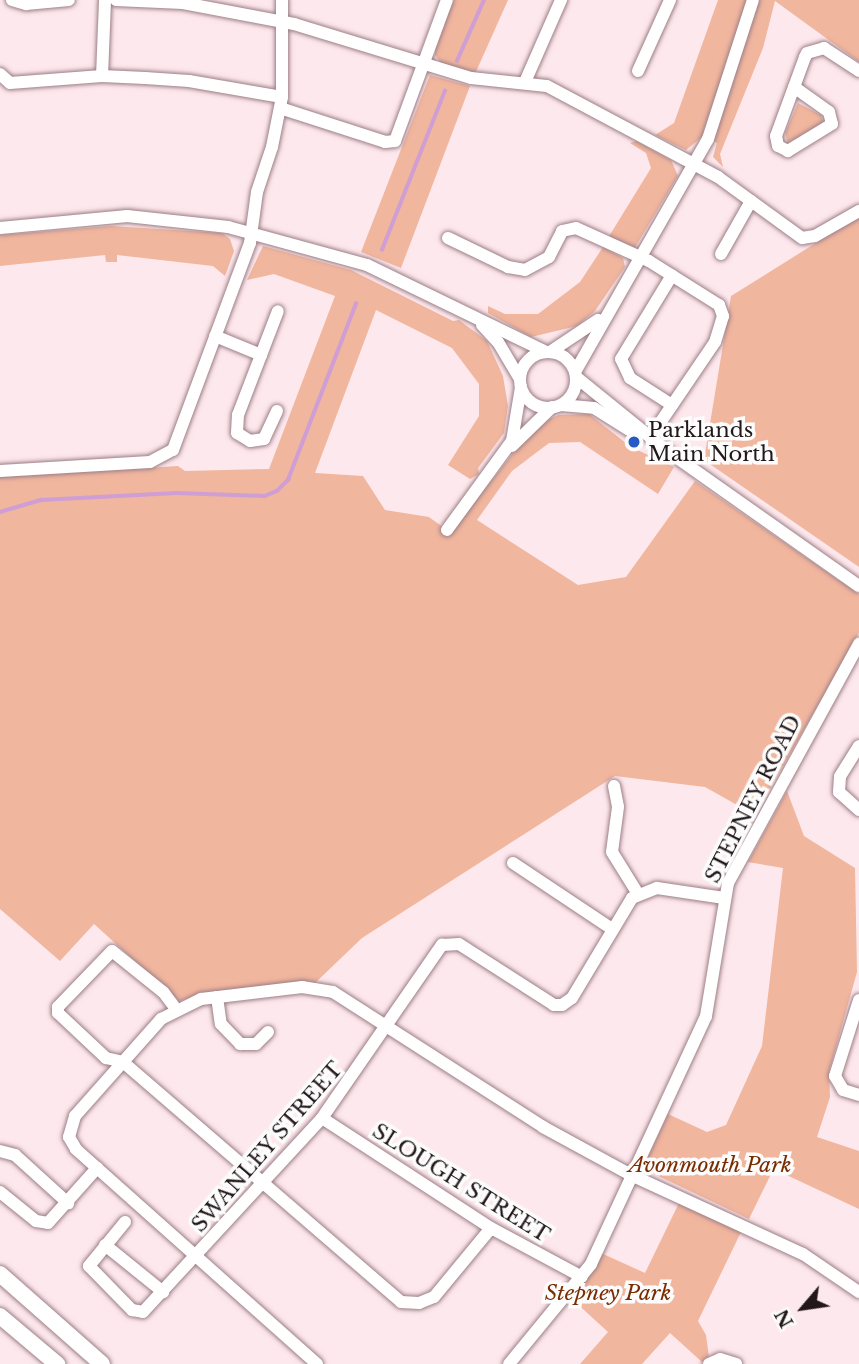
<!DOCTYPE html>
<style>
body{margin:0}
#map{position:relative;width:859px;height:1364px;overflow:hidden;background:#fde8ed;font-family:"Libre Baskerville",serif}
div>[style]{position:absolute}
[style*='--x']{left:calc(var(--x)*1px);top:calc(var(--y)*1px);width:calc(var(--w)*1px);rotate:calc(var(--a)*1deg)}
.green>*{inset:0;background:#f1b69e}
.stream>*{height:3.5px;margin:-1.75px;padding:0 1.75px;transform-origin:1.75px;border-radius:1.75px;background:#ce9ed4}
.roads{filter:drop-shadow(0 0 2px #9c7e85) drop-shadow(0 0 2px #9c7e85)}
.minor>*{height:12px;margin:-6px;padding:0 6px;transform-origin:6px;border-radius:6px;background:#fff}
.minor>.ring{margin:-6px;padding:0;box-sizing:content-box;background:none;border:12px solid #fff;border-radius:50%}
.major>*{height:16px;margin:-8px;padding:0 8px;transform-origin:8px;border-radius:8px;background:#fff}
.dots>*{width:19px;height:19px;translate:-50% -50%;box-sizing:border-box;border:4px solid #fbfcfb;border-radius:50%}
span{translate:-50% -50%;white-space:nowrap;text-align:center;line-height:1.15;-webkit-text-stroke:7px #fbfcfb;paint-order:stroke}
.poi-label{font-size:21px;color:#22171a}
.left{translate:0 -50%;text-align:left}
.street-label{font-size:21px;color:#22171a}
.park-label{font-size:21px;color:#7b2b00;font-style:italic}
.north{position:absolute;left:768px;top:1273px;width:70px;height:70px;-webkit-text-stroke:5px #fbfcfb;paint-order:stroke;rotate:241deg;font-size:19px;font-weight:700;line-height:28px;text-align:center;color:#22171a}
.north::after{content:'';display:block;margin:auto;width:24px;height:32px;background:#22171a;clip-path:polygon(50% 0,100% 100%,50% 72%,0 100%)}
</style>
<div id="map">
<div class="green">
<div style="clip-path:polygon(454px 0,508px 0,475px 74px,441px 63px,435px 55px,435px 44px)"></div>
<div style="clip-path:polygon(718px 0,859px 0,859px 62px,775px 1px,763px 48px,720px 154px,723px 167px,713px 157px,717px 143px,703px 136px,686px 150px,655px 135px,674px 123px)"></div>
<div style="clip-path:polygon(430px 75px,470px 86px,401px 268px,361px 252px)"></div>
<div style="clip-path:polygon(798px 103px,821px 115px,823px 123px,788px 143px,785px 133px)"></div>
<div style="clip-path:polygon(636px 141px,671px 160px,678px 176px,634px 249px,608px 238px,651px 168px,646px 153px,630px 143px)"></div>
<div style="clip-path:polygon(859px 216px,859px 567px,704px 460px,731px 296px)"></div>
<div style="clip-path:polygon(111px 226px,222px 233px,230px 239px,234px 251px,225px 276px,213px 266px,117px 255px,117px 262px,106px 262px,105px 255px,0 266px,0 235px)"></div>
<div style="clip-path:polygon(263px 246px,351px 270px,453px 321px,459px 320px,487px 341px,503px 376px,508px 406px,504px 433px,478px 468px,479px 474px,470px 479px,448px 465px,479px 416px,479px 384px,452px 348px,376px 310px,315px 473px,363px 476px,385px 510px,429px 517px,451px 533px,524px 439px,542px 422px,559px 415px,589px 414px,631px 447px,674px 467px,658px 494px,580px 442px,549px 443px,512px 471px,477px 520px,578px 585px,626px 577px,695px 481px,859px 594px,859px 633px,755px 815px,705px 787px,615px 776px,362px 938px,314px 984px,202px 994px,179px 1001px,94px 924px,60px 961px,0 909px,0 477px,178px 466px,185px 471px,269px 469px,335px 296px,274px 274px,247px 280px)"></div>
<div style="clip-path:polygon(603px 247px,623px 258px,625px 267px,595px 311px,577px 326px,531px 337px,488px 313px,488px 306px,505px 314px,538px 314px,580px 282px)"></div>
<div style="clip-path:polygon(787px 791px,804px 836px,855px 868px,857px 972px,829px 1072px,830px 1097px,817px 1137px,859px 1151px,859px 1209px,778px 1171px,771px 1174px,749px 1219px,654px 1174px,647px 1159px,668px 1114px,707px 1132px,726px 1125px,762px 1046px,783px 868px,748px 862px)"></div>
<div style="clip-path:polygon(679px 1203px,741px 1232px,698px 1321px,706px 1335px,709px 1357px,702px 1362px,670px 1333px,642px 1364px,580px 1364px,608px 1332px,572px 1299px,601px 1253px,645px 1273px)"></div>
</div>
<div class="stream">
<div style="--x:457;--y:61;--w:67;--a:-66.1"></div>
<div style="--x:382;--y:250;--w:171;--a:-68.4"></div>
<div style="--x:0;--y:512;--w:43;--a:-16.3"></div>
<div style="--x:41;--y:500;--w:135;--a:-3"></div>
<div style="--x:176;--y:493;--w:89;--a:1.9"></div>
<div style="--x:265;--y:496;--w:13;--a:-23"></div>
<div style="--x:277;--y:491;--w:16;--a:-45"></div>
<div style="--x:288;--y:480;--w:189;--a:-68.9"></div>
</div>
<div class="roads">
<div class="minor">
<div style="--x:12;--y:0;--w:15;--a:16"></div>
<div style="--x:26;--y:4;--w:43;--a:-5.3"></div>
<div style="--x:116;--y:0;--w:67;--a:2.6"></div>
<div style="--x:183;--y:3;--w:113;--a:10.7"></div>
<div style="--x:294;--y:24;--w:185;--a:17"></div>
<div style="--x:471;--y:78;--w:76;--a:6"></div>
<div style="--x:547;--y:86;--w:194;--a:28"></div>
<div style="--x:718;--y:177;--w:104;--a:36"></div>
<div style="--x:802;--y:238;--w:13;--a:-9"></div>
<div style="--x:815;--y:236;--w:51;--a:-29.6"></div>
<div style="--x:638;--y:71;--w:78;--a:-65.7"></div>
<div style="--x:0;--y:74;--w:13;--a:42"></div>
<div style="--x:10;--y:83;--w:92;--a:-4.4"></div>
<div style="--x:102;--y:76;--w:43;--a:2.7"></div>
<div style="--x:145;--y:78;--w:44;--a:3.9"></div>
<div style="--x:189;--y:81;--w:94;--a:9.8"></div>
<div style="--x:102;--y:76;--w:76;--a:-87.7"></div>
<div style="--x:525;--y:82;--w:90;--a:-66.3"></div>
<div style="--x:794;--y:87;--w:43;--a:35.5"></div>
<div style="--x:829;--y:112;--w:12;--a:76"></div>
<div style="--x:832;--y:124;--w:52;--a:148.5"></div>
<div style="--x:788;--y:151;--w:11;--a:-153"></div>
<div style="--x:778;--y:146;--w:10;--a:-101"></div>
<div style="--x:776;--y:136;--w:84;--a:-69.8"></div>
<div style="--x:805;--y:57;--w:4;--a:-63"></div>
<div style="--x:807;--y:53;--w:18;--a:-16"></div>
<div style="--x:824;--y:48;--w:42;--a:33.3"></div>
<div style="--x:280;--y:108;--w:110;--a:17.9"></div>
<div style="--x:385;--y:142;--w:10;--a:-6"></div>
<div style="--x:395;--y:141;--w:150;--a:-69.8"></div>
<div style="--x:0;--y:228;--w:128;--a:-5.4"></div>
<div style="--x:127;--y:216;--w:102;--a:6.2"></div>
<div style="--x:228;--y:227;--w:144;--a:15.3"></div>
<div style="--x:367;--y:265;--w:199;--a:25.9"></div>
<div style="--x:448;--y:238;--w:67;--a:25.8"></div>
<div style="--x:508;--y:267;--w:17;--a:10"></div>
<div style="--x:525;--y:270;--w:27;--a:-28"></div>
<div style="--x:549;--y:257;--w:29;--a:-63"></div>
<div style="--x:562;--y:231;--w:14;--a:-12"></div>
<div style="--x:576;--y:228;--w:80;--a:24.3"></div>
<div style="--x:649;--y:261;--w:83;--a:32.2"></div>
<div style="--x:719;--y:305;--w:12;--a:70"></div>
<div style="--x:723;--y:316;--w:27;--a:107"></div>
<div style="--x:715;--y:342;--w:114;--a:124.2"></div>
<div style="--x:721;--y:254;--w:61;--a:-60.5"></div>
<div style="--x:482;--y:325;--w:23;--a:47"></div>
<div style="--x:498;--y:342;--w:43;--a:59.3"></div>
<div style="--x:215;--y:336;--w:50;--a:22.4"></div>
<div style="--x:550;--y:352;--w:58;--a:-33.7"></div>
<div class="ring" style="left:520px;top:352px;width:44px;height:44px"></div>
<div style="--x:575;--y:372;--w:268;--a:-60.3"></div>
<div style="--x:708;--y:139;--w:146;--a:-72.1"></div>
<div style="--x:576;--y:377;--w:116;--a:39"></div>
<div style="--x:666;--y:450;--w:236;--a:35.2"></div>
<div style="--x:561;--y:405;--w:33;--a:5"></div>
<div style="--x:594;--y:408;--w:47;--a:32"></div>
<div style="--x:672;--y:405;--w:50;--a:-147.3"></div>
<div style="--x:630;--y:378;--w:21;--a:-115"></div>
<div style="--x:621;--y:359;--w:98;--a:-58.7"></div>
<div style="--x:277;--y:411;--w:31;--a:115"></div>
<div style="--x:264;--y:439;--w:14;--a:172"></div>
<div style="--x:250;--y:441;--w:15;--a:-148"></div>
<div style="--x:237;--y:433;--w:18;--a:-87"></div>
<div style="--x:238;--y:415;--w:111;--a:-69"></div>
<div style="--x:512;--y:446;--w:56;--a:-44.3"></div>
<div style="--x:0;--y:471;--w:150;--a:-3.4"></div>
<div style="--x:150;--y:462;--w:26;--a:-28"></div>
<div style="--x:173;--y:450;--w:221;--a:-69.6"></div>
<div style="--x:250;--y:243;--w:51;--a:-82.2"></div>
<div style="--x:257;--y:192;--w:47;--a:-71.6"></div>
<div style="--x:272;--y:147;--w:51;--a:-78.7"></div>
<div style="--x:282;--y:97;--w:97;--a:-90"></div>
<div style="--x:447;--y:530;--w:110;--a:-53.9"></div>
<div style="--x:512;--y:441;--w:55;--a:-80.5"></div>
<div style="--x:859;--y:746;--w:36;--a:122"></div>
<div style="--x:840;--y:777;--w:15;--a:94"></div>
<div style="--x:839;--y:792;--w:27;--a:42"></div>
<div style="--x:614;--y:786;--w:21;--a:79"></div>
<div style="--x:618;--y:807;--w:45;--a:97.6"></div>
<div style="--x:612;--y:852;--w:49;--a:58.2"></div>
<div style="--x:513;--y:863;--w:119;--a:33.7"></div>
<div style="--x:217;--y:997;--w:27;--a:82"></div>
<div style="--x:221;--y:1024;--w:28;--a:46"></div>
<div style="--x:240;--y:1044;--w:16;--a:0"></div>
<div style="--x:256;--y:1044;--w:17;--a:-45"></div>
<div style="--x:859;--y:1000;--w:80;--a:107.5"></div>
<div style="--x:835;--y:1076;--w:16;--a:60"></div>
<div style="--x:843;--y:1090;--w:17;--a:17"></div>
<div style="--x:176;--y:1009;--w:21;--a:-127"></div>
<div style="--x:163;--y:992;--w:65;--a:-141.2"></div>
<div style="--x:112;--y:951;--w:78;--a:134"></div>
<div style="--x:58;--y:1007;--w:6;--a:90"></div>
<div style="--x:58;--y:1013;--w:66;--a:43.2"></div>
<div style="--x:106;--y:1058;--w:17;--a:13"></div>
<div style="--x:123;--y:1062;--w:367;--a:40.8"></div>
<div style="--x:401;--y:1302;--w:18;--a:3"></div>
<div style="--x:419;--y:1303;--w:16;--a:-22"></div>
<div style="--x:434;--y:1297;--w:89;--a:-50.4"></div>
<div style="--x:322;--y:1118;--w:202;--a:33.1"></div>
<div style="--x:491;--y:1228;--w:103;--a:28.3"></div>
<div style="--x:0;--y:1151;--w:16;--a:15"></div>
<div style="--x:15;--y:1155;--w:72;--a:42.2"></div>
<div style="--x:0;--y:1192;--w:46;--a:38.9"></div>
<div style="--x:36;--y:1221;--w:12;--a:9"></div>
<div style="--x:48;--y:1223;--w:74;--a:-48.3"></div>
<div style="--x:125;--y:1222;--w:57;--a:129.3"></div>
<div style="--x:89;--y:1266;--w:62;--a:45.7"></div>
<div style="--x:132;--y:1310;--w:11;--a:10"></div>
<div style="--x:143;--y:1312;--w:264;--a:-47.3"></div>
<div style="--x:322;--y:1118;--w:211;--a:-55.3"></div>
<div style="--x:442;--y:945;--w:17;--a:-3"></div>
<div style="--x:459;--y:944;--w:113;--a:32.7"></div>
<div style="--x:554;--y:1005;--w:8;--a:0"></div>
<div style="--x:562;--y:1005;--w:12;--a:-35"></div>
<div style="--x:572;--y:998;--w:117;--a:-59"></div>
<div style="--x:632;--y:898;--w:27;--a:-22"></div>
<div style="--x:657;--y:888;--w:68;--a:8.5"></div>
<div style="--x:105;--y:1245;--w:75;--a:39"></div>
<div style="--x:317;--y:1364;--w:323;--a:-138.3"></div>
<div style="--x:76;--y:1149;--w:14;--a:-120"></div>
<div style="--x:69;--y:1137;--w:22;--a:-74"></div>
<div style="--x:75;--y:1116;--w:130;--a:-48.4"></div>
<div style="--x:161;--y:1019;--w:45;--a:-26.6"></div>
<div style="--x:201;--y:999;--w:102;--a:-6.8"></div>
<div style="--x:302;--y:987;--w:31;--a:9"></div>
<div style="--x:333;--y:992;--w:250;--a:32.7"></div>
<div style="--x:543;--y:1127;--w:100;--a:28.6"></div>
<div style="--x:631;--y:1175;--w:189;--a:24.7"></div>
<div style="--x:803;--y:1254;--w:68;--a:34.2"></div>
<div style="--x:509;--y:1364;--w:129;--a:-50.6"></div>
<div style="--x:591;--y:1264;--w:273;--a:-65.1"></div>
<div style="--x:706;--y:1016;--w:135;--a:-80.6"></div>
<div style="--x:728;--y:883;--w:273;--a:-61.3"></div>
<div style="--x:709;--y:1364;--w:12;--a:-24"></div>
<div style="--x:720;--y:1359;--w:17;--a:17"></div>
</div>
<div class="major">
<div style="--x:0;--y:1274;--w:136;--a:41.4"></div>
<div style="--x:0;--y:1316;--w:75;--a:40.1"></div>
</div>
</div>
<div class="dots">
<div style="left:634px;top:442px;background:#2459c6"></div>
</div>
<div class="poi-label">
<span class="left" style="left:648px;top:442px">Parklands<br>Main North</span>
</div>
<div class="street-label">
<span style="left:753px;top:799px;rotate:-63deg">STEPNEY ROAD</span>
<span style="left:267px;top:1147px;rotate:-49deg">SWANLEY STREET</span>
<span style="left:461px;top:1183px;rotate:32deg">SLOUGH STREET</span>
</div>
<div class="park-label">
<span style="left:710px;top:1165px">Avonmouth Park</span>
<span style="left:608px;top:1293px">Stepney Park</span>
</div>
<div class="north">N</div>
</div>
